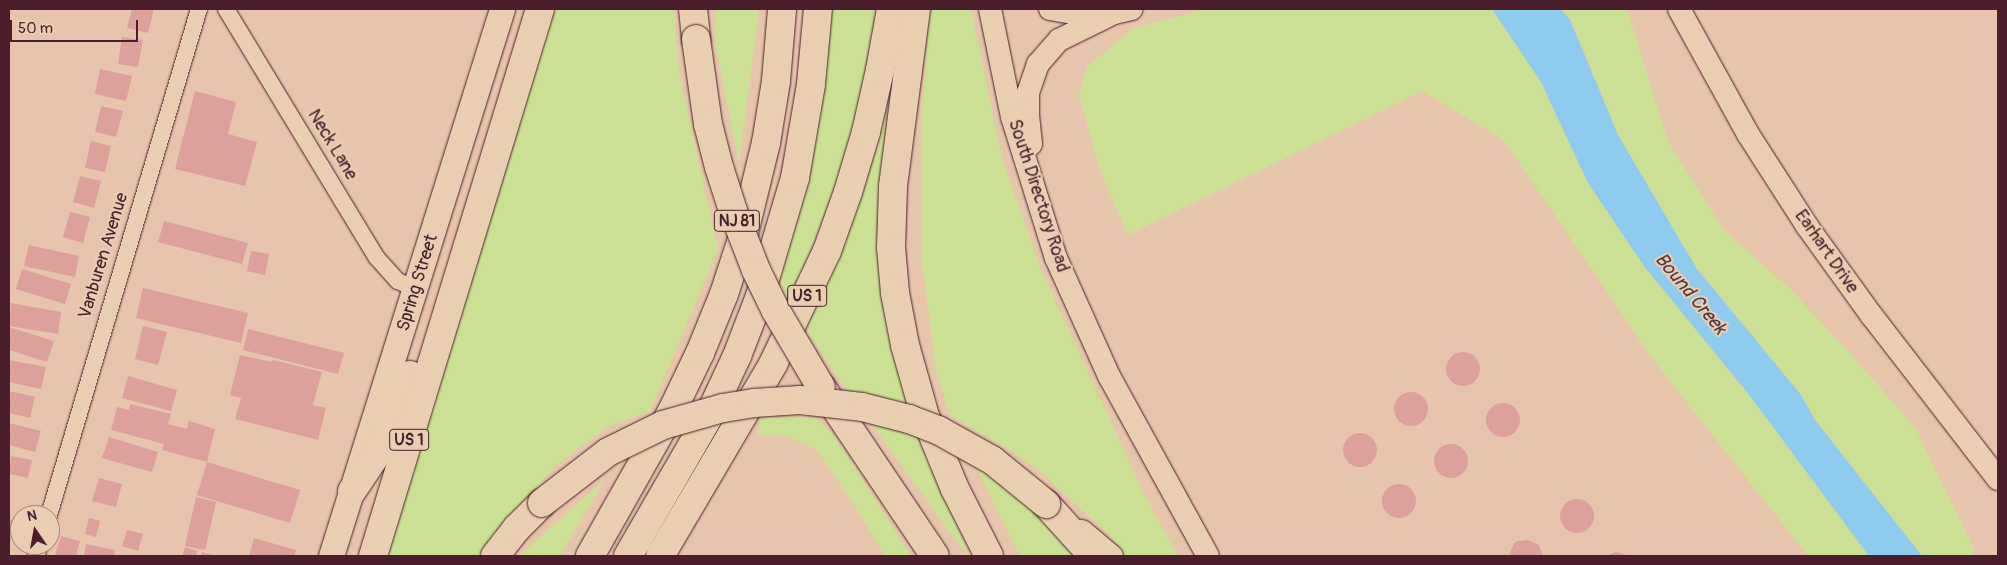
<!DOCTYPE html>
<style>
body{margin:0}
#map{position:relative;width:2007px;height:565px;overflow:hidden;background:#e7c5ac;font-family:Pangolin,sans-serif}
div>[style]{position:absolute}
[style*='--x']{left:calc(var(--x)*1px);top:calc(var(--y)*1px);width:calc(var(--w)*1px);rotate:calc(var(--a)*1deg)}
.green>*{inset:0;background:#cbe094}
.water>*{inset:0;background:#8fcbef}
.building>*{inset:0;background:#dba19a}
.round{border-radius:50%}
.roads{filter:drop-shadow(0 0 1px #4a1f2b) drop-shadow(0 0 1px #4a1f2b)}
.street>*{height:16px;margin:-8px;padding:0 8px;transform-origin:8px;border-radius:8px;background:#eaceb1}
.secondary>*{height:22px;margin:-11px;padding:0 11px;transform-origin:11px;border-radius:11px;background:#eaceb1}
.primary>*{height:25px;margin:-12.5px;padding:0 12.5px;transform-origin:12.5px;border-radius:12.5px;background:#eaceb1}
.highway>*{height:28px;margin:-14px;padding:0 14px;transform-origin:14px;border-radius:14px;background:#eaceb1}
.bridges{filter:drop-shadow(0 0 1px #4a1f2b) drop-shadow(0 0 1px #4a1f2b)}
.highway-bridge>*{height:28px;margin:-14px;padding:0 14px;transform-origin:14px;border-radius:14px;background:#eaceb1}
span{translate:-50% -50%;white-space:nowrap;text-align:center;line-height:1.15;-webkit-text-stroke:4px #eaceb1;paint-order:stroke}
.shield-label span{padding:1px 4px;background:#eaceb1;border:1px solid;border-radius:4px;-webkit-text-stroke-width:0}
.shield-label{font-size:16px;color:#4a1f2b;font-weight:700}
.street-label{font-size:18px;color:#4a1f2b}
.water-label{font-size:19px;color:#543948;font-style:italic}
.frame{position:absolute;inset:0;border:10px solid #4a1f2b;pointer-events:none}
.north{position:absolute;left:10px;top:505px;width:50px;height:50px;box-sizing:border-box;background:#eaceb1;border:1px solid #aa887b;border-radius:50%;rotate:348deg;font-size:14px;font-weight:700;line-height:20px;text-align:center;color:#4a1f2b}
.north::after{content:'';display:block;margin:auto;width:18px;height:22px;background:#4a1f2b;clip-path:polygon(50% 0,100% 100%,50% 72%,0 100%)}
.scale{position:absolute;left:10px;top:20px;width:128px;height:22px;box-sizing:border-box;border:2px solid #4a1f2b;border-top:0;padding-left:6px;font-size:15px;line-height:18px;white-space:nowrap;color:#4a1f2b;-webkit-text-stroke:4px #eaceb1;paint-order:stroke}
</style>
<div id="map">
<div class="green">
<div style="clip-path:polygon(552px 9px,674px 9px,679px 73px,718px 249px,650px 411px,607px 427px,554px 467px,481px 556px,383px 556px)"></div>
<div style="clip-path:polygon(715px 9px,759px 9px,739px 163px,716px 47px)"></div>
<div style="clip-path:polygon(829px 9px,877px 9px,876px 15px,848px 156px,790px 300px,776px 276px)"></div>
<div style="clip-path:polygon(930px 9px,971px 9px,1002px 159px,1042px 272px,1144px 494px,1178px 556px,1127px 556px,1105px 531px,1038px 470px,1013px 452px,950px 415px,936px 370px,922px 261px,922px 109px)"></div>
<div style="clip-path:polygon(1205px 9px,1492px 9px,1541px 82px,1588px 183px,1644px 266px,1750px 396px,1869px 556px,1808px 556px,1651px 357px,1504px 140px,1422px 91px,1128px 235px,1099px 168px,1079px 94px,1087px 67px,1132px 29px)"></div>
<div style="clip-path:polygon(1561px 9px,1627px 9px,1668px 142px,1724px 230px,1791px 290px,1855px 359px,1915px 428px,1974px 549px,1972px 556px,1922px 556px,1815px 420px,1801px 395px,1697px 269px,1618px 135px,1571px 20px)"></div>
<div style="clip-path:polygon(888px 106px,876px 233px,894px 356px,922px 446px,969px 556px,967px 556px,843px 384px,804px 327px,828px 281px)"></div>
<div style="clip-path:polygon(761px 417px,816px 418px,836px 438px,911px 556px,885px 556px,853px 503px,817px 450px,785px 435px,758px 435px)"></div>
<div style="clip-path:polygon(975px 467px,1015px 494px,1072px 546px,1080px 556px,1020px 556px)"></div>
<div style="clip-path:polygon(605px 479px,560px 556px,519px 556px)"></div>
</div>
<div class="water">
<div style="clip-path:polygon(1492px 9px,1561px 9px,1570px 20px,1618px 135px,1697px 269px,1801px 395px,1815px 420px,1922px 556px,1869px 556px,1750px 396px,1644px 266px,1588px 183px,1541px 82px)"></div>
</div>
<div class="building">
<div style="clip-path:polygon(132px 9px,154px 9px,148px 33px,127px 28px)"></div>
<div style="clip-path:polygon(122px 37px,143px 40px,138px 67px,118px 64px)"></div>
<div style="clip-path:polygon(100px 69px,132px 76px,126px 101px,95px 94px)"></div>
<div style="clip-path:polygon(195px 91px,236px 102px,228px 134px,257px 142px,245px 186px,175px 169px)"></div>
<div style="clip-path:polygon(101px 106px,123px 111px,116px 137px,95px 132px)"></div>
<div style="clip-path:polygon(91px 141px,111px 146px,105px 172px,85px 168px)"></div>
<div style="clip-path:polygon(80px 176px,101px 181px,94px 208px,73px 202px)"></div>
<div style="clip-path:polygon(70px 212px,90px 217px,83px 243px,63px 237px)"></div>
<div style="clip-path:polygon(164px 221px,248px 243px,242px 264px,158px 242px)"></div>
<div style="clip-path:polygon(29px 245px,79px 256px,75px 277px,24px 266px)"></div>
<div style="clip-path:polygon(251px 251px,269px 254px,265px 275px,247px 271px)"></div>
<div style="clip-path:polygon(22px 269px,71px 284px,65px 304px,16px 289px)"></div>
<div style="clip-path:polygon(143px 288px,248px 313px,241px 343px,136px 318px)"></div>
<div style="clip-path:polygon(11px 303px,61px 312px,58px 334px,9px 326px)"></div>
<div style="clip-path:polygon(143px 326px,167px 332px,158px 365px,135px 359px)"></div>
<div style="clip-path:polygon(9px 327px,54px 341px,47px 362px,9px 350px)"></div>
<div style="clip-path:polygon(248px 329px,344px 353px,338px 374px,243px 350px)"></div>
<div class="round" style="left:1446px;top:352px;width:34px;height:34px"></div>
<div style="clip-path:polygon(240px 355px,272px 362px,273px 360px,322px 372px,313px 405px,326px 408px,318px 440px,235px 419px,241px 398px,230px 395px)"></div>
<div style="clip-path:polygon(9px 360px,46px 367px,41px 389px,9px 382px)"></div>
<div style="clip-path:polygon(128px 376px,177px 390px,171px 411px,122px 398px)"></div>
<div style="clip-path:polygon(9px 391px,35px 397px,30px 418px,9px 413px)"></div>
<div class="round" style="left:1394px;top:392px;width:34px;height:34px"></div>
<div class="round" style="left:1486px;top:403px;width:34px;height:34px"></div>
<div style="clip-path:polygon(130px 404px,171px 414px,168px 424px,187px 429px,189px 421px,215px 429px,207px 462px,162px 450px,164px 444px,111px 430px,117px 407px,129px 410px)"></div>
<div style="clip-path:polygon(9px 423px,41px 431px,35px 452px,9px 445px)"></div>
<div class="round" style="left:1343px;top:433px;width:34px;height:34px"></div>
<div style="clip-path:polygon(109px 437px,158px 452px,152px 472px,102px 458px)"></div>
<div class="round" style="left:1434px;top:444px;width:34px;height:34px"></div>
<div style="clip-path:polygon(11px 456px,32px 460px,28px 478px,9px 474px)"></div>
<div style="clip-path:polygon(207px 462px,300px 490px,290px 523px,197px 495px)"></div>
<div style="clip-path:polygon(99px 478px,122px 484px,116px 507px,92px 501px)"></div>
<div class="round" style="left:1382px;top:484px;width:34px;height:34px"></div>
<div style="clip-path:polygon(196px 497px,216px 502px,205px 550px,185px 546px)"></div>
<div class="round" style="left:1560px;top:499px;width:34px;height:34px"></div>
<div style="clip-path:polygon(89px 518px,100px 521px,96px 537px,85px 534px)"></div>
<div style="clip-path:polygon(9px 519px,15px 521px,10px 544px,9px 544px)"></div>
<div style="clip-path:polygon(127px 530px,143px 534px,138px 551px,122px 546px)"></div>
<div style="clip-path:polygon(61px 536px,80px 541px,76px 556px,55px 556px)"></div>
<div style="clip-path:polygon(254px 538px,296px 550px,294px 556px,249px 556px)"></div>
<div style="clip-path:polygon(1528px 540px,1539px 545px,1543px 556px,1509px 556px,1513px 545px,1517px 541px)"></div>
<div style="clip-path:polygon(86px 544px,115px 550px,114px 556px,84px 556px)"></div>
<div style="clip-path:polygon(185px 547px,197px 551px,196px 556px,182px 556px)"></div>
<div style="clip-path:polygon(202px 552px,215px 556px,201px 556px)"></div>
<div style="clip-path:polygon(1615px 552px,1621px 553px,1628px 556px,1607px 556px)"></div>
</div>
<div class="roads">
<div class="street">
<div style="--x:226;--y:9;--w:291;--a:58.8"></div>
<div style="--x:377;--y:258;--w:31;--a:48"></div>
<div style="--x:398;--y:281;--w:20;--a:24"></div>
<div style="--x:49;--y:515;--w:528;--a:-73.49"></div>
<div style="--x:36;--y:556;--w:12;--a:-70"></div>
</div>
<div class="secondary">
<div style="--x:990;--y:9;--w:110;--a:78.5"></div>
<div style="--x:1012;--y:117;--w:148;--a:72.7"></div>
<div style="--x:1056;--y:258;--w:129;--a:65.8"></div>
<div style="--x:1109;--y:376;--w:205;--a:61.2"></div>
<div style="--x:1050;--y:9;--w:27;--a:10"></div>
<div style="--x:1077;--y:14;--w:29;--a:0"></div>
<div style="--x:1679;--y:9;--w:143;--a:61.1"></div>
<div style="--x:1748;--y:134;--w:109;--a:57.3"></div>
<div style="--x:1807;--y:226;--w:111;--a:54.2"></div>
<div style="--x:1872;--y:316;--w:206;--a:52.3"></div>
<div style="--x:1031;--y:144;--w:31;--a:-96"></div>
<div style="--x:1028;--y:113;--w:20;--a:-90"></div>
<div style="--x:1028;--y:93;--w:31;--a:-71"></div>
<div style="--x:1038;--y:64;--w:32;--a:-49"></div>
<div style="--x:1059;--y:40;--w:61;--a:-26.1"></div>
<div style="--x:1114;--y:13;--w:18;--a:-13"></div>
<div style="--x:1082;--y:531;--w:39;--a:40"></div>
</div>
<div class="primary">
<div style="--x:331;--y:556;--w:573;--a:-72.64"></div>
</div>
<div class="highway">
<div style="--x:693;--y:9;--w:30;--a:84"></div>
<div style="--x:916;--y:9;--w:179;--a:97.4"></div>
<div style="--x:893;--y:187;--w:60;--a:91.9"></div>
<div style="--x:891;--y:247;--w:46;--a:85"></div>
<div style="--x:895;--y:293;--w:53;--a:79.1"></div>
<div style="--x:905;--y:345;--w:74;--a:74.3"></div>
<div style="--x:925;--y:416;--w:79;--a:67.7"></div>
<div style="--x:955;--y:489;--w:75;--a:63.1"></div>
<div style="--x:822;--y:388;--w:202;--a:56.1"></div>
<div style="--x:352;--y:491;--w:63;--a:-56.1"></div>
<div style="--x:387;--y:439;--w:68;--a:-70.2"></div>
<div style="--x:1046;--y:504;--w:70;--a:47.9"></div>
<div style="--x:373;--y:556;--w:572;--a:-73.02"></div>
<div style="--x:495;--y:556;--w:36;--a:-52"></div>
<div style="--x:517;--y:528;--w:35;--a:-45"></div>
<div style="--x:590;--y:556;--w:169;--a:-60.5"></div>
<div style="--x:673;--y:409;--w:62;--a:-64.3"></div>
<div style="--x:700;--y:353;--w:64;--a:-67.9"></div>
<div style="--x:724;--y:294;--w:64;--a:-71.8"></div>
<div style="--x:744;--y:233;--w:93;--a:-76.3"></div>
<div style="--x:766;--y:143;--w:63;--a:-80.8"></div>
<div style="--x:776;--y:81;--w:72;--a:-85.2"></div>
<div style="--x:628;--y:556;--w:162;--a:-59.9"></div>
<div style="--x:709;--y:416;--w:66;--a:-65"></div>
<div style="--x:737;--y:356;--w:64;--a:-69"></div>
<div style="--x:760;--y:296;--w:123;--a:-73.5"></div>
<div style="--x:795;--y:178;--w:95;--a:-80.3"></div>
<div style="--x:811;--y:84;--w:75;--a:-84.7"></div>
<div style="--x:660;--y:556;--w:223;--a:-59.5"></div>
<div style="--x:773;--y:364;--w:125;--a:-64.5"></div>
<div style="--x:827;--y:251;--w:63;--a:-70.4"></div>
<div style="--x:848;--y:192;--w:63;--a:-73.3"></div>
<div style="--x:866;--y:132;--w:64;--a:-77.3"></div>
<div style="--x:880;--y:70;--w:62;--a:-79.8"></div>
</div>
</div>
<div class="bridges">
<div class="highway-bridge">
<div style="--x:696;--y:39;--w:86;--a:82"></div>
<div style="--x:708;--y:124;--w:44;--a:75.7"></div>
<div style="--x:719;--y:167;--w:46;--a:72.3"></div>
<div style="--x:733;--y:211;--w:63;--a:68.7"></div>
<div style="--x:756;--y:270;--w:46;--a:64"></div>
<div style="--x:776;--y:311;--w:88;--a:59.4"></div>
<div style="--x:542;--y:503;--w:83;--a:-37.7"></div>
<div style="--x:608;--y:452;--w:61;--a:-26.1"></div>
<div style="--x:663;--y:425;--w:62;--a:-15.8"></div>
<div style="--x:723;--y:408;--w:31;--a:-9"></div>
<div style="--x:754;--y:403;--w:46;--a:-3.7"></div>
<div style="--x:800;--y:400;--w:62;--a:6.4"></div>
<div style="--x:862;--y:407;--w:49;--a:14.3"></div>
<div style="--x:909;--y:419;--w:31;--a:21"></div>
<div style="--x:938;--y:430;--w:62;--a:29.1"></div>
<div style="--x:992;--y:460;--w:70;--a:39.2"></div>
</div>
</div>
<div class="shield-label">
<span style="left:737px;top:221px">NJ 81</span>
<span style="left:807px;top:296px">US 1</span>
<span style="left:409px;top:440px">US 1</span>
</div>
<div class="street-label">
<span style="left:332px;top:145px;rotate:59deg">Neck Lane</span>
<span style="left:1038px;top:196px;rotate:72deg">South Directory Road</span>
<span style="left:1826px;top:252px;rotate:55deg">Earhart Drive</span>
<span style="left:104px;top:256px;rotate:-73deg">Vanburen Avenue</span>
<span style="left:418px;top:283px;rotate:-73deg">Spring Street</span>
</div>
<div class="water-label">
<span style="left:1690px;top:294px;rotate:50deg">Bound Creek</span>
</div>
<div class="frame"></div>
<div class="north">N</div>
<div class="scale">50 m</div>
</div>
